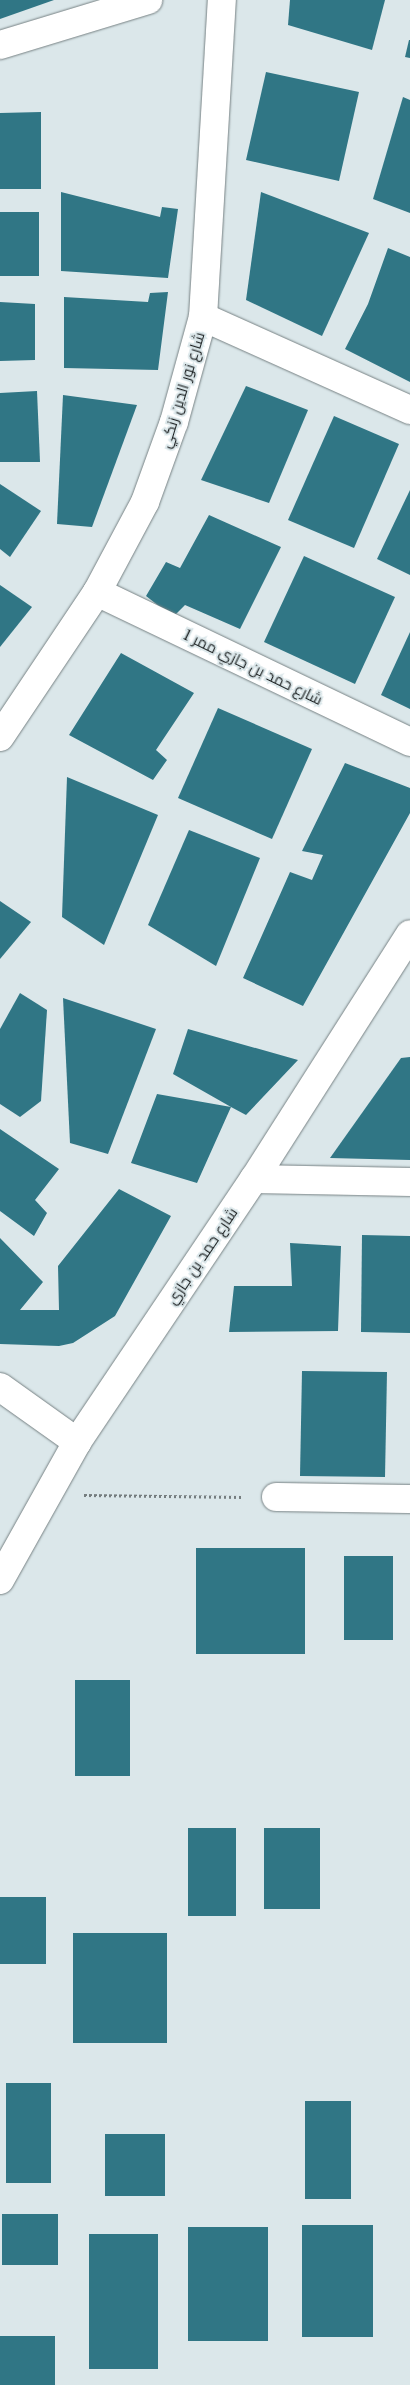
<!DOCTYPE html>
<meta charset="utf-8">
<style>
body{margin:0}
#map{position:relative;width:410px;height:2385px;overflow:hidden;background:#dbe7ea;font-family:"Libre Baskerville",Cairo,serif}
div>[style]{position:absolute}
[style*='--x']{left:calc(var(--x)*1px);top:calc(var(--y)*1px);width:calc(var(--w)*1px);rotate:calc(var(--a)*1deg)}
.building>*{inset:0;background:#307685}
.path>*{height:3px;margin-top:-1.5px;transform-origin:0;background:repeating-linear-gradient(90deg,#757d7f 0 2.5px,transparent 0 5px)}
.roads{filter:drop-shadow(0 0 1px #778284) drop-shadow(0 0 1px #778284)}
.street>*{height:28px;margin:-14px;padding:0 14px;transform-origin:14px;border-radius:14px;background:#fff}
span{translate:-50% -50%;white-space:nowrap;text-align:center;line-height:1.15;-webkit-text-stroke:4px #dbe7ea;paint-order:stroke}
.street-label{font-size:15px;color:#1b1f20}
</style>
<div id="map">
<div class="building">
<div style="clip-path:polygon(0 0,54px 0,0 19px)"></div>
<div style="clip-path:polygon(290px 0,385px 0,372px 50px,288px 25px)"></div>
<div style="clip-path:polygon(409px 40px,410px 40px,410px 58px,405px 57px)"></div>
<div style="clip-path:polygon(266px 72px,359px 92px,339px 181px,246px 160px)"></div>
<div style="clip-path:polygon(403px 97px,410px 100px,410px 213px,373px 199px)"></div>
<div style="clip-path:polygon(41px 112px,41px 189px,0 189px,0 113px)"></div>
<div style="clip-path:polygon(61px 192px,160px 217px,162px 207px,178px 209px,168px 278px,61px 271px)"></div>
<div style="clip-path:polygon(261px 192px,369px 233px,322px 336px,246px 300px)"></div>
<div style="clip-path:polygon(0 212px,39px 212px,39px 276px,0 276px)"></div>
<div style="clip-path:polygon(388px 248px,410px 257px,410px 382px,345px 349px,368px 304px)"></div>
<div style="clip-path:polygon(168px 292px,158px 370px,64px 368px,64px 297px,148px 302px,150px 293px)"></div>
<div style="clip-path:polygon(0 302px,35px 304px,35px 360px,0 361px)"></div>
<div style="clip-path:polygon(246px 386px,308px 410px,269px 503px,201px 480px)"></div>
<div style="clip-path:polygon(37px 391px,40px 462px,0 462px,0 393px)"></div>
<div style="clip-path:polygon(63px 395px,137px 405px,92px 527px,57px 524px)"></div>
<div style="clip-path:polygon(334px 416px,399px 444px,354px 548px,288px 520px)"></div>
<div style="clip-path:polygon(0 484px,41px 511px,10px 557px,0 549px)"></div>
<div style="clip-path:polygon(410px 490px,410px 575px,377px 559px)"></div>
<div style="clip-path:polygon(209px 515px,281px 547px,240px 629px,185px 605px,173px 617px,146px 596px,166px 562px,180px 568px)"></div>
<div style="clip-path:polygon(304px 556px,395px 597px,355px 684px,264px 642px)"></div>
<div style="clip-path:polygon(0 585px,32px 607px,0 647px)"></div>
<div style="clip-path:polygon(410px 632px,410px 709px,381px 695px)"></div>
<div style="clip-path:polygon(121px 653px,194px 693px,156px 750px,167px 760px,153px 780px,69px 735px)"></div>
<div style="clip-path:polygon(218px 708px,312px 749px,272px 839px,178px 798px)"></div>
<div style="clip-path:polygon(345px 763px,410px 788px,410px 813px,303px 1006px,243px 978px,290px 872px,312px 880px,323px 855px,302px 851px)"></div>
<div style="clip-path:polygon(67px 777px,158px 815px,104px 945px,62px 917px)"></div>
<div style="clip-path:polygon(189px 830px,260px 858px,216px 966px,148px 925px)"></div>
<div style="clip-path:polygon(0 901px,31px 922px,0 959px)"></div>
<div style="clip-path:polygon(20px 993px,47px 1010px,41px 1101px,20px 1117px,0 1104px,0 1029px)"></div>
<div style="clip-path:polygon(63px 998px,156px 1029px,108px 1154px,70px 1143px)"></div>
<div style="clip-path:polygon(188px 1029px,298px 1060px,246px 1115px,231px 1107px,197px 1183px,131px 1163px,157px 1094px,231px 1107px,173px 1074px)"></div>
<div style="clip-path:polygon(410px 1057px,410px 1160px,330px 1158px,401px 1058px)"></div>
<div style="clip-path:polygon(0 1129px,59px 1169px,35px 1200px,47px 1213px,34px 1236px,0 1211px)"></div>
<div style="clip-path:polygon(119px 1189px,171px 1216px,115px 1316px,73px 1343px,59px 1346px,0 1344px,0 1238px,43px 1282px,20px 1310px,59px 1310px,58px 1266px)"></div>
<div style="clip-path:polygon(362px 1235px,410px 1236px,410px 1333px,361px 1332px)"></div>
<div style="clip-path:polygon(290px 1243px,341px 1246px,338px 1331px,229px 1332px,234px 1286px,292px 1286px)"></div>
<div style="clip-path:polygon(302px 1371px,387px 1372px,385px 1477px,300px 1476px)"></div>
<div style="clip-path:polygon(196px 1548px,305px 1548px,305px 1654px,196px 1654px)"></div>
<div style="clip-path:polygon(344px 1556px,393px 1556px,393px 1640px,344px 1640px)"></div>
<div style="clip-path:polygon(75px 1680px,130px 1680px,130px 1776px,75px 1776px)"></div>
<div style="clip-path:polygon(188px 1828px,236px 1828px,236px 1916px,188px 1916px)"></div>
<div style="clip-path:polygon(264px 1828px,320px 1828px,320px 1909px,264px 1909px)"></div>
<div style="clip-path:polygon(0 1897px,46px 1897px,46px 1964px,0 1964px)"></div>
<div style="clip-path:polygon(73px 1933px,167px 1933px,167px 2043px,73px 2043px)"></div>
<div style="clip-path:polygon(6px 2083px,51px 2083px,51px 2183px,6px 2183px)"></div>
<div style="clip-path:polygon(305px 2101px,351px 2101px,351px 2199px,305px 2199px)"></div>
<div style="clip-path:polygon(105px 2134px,165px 2134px,165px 2196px,105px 2196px)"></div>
<div style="clip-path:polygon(2px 2214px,58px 2214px,58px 2265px,2px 2265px)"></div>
<div style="clip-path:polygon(302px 2225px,373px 2225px,373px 2337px,302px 2337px)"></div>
<div style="clip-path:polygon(188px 2227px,268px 2227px,268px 2341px,188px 2341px)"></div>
<div style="clip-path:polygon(89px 2234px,158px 2234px,158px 2369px,89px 2369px)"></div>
<div style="clip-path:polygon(0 2336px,55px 2336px,55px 2385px,0 2385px)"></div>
</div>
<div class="path">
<div style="--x:84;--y:1495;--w:159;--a:0.7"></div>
</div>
<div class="roads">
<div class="street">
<div style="--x:0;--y:45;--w:155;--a:-16.9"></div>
<div style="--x:203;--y:317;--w:227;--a:24.2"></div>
<div style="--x:97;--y:592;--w:347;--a:25.6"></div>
<div style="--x:0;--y:737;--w:174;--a:-56.2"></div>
<div style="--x:97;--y:592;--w:102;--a:-61.9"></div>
<div style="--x:145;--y:502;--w:85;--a:-70.1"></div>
<div style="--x:174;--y:422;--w:109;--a:-74.6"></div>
<div style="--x:203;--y:317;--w:318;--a:-86.6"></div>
<div style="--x:254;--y:1179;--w:156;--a:1.1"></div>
<div style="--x:0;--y:1387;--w:95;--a:35.5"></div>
<div style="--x:276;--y:1497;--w:134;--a:0.9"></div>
<div style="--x:0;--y:1580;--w:158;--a:-60.8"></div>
<div style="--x:77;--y:1442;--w:317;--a:-56.1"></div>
<div style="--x:254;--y:1179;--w:290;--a:-57.5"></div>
</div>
</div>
<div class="street-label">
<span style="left:182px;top:390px;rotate:-73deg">شارع نور الدين زنكي</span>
<span style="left:253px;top:667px;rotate:26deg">شارع حمد بن جازي ممر 1</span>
<span style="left:202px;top:1256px;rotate:-56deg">شارع حمد بن جازي</span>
</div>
</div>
